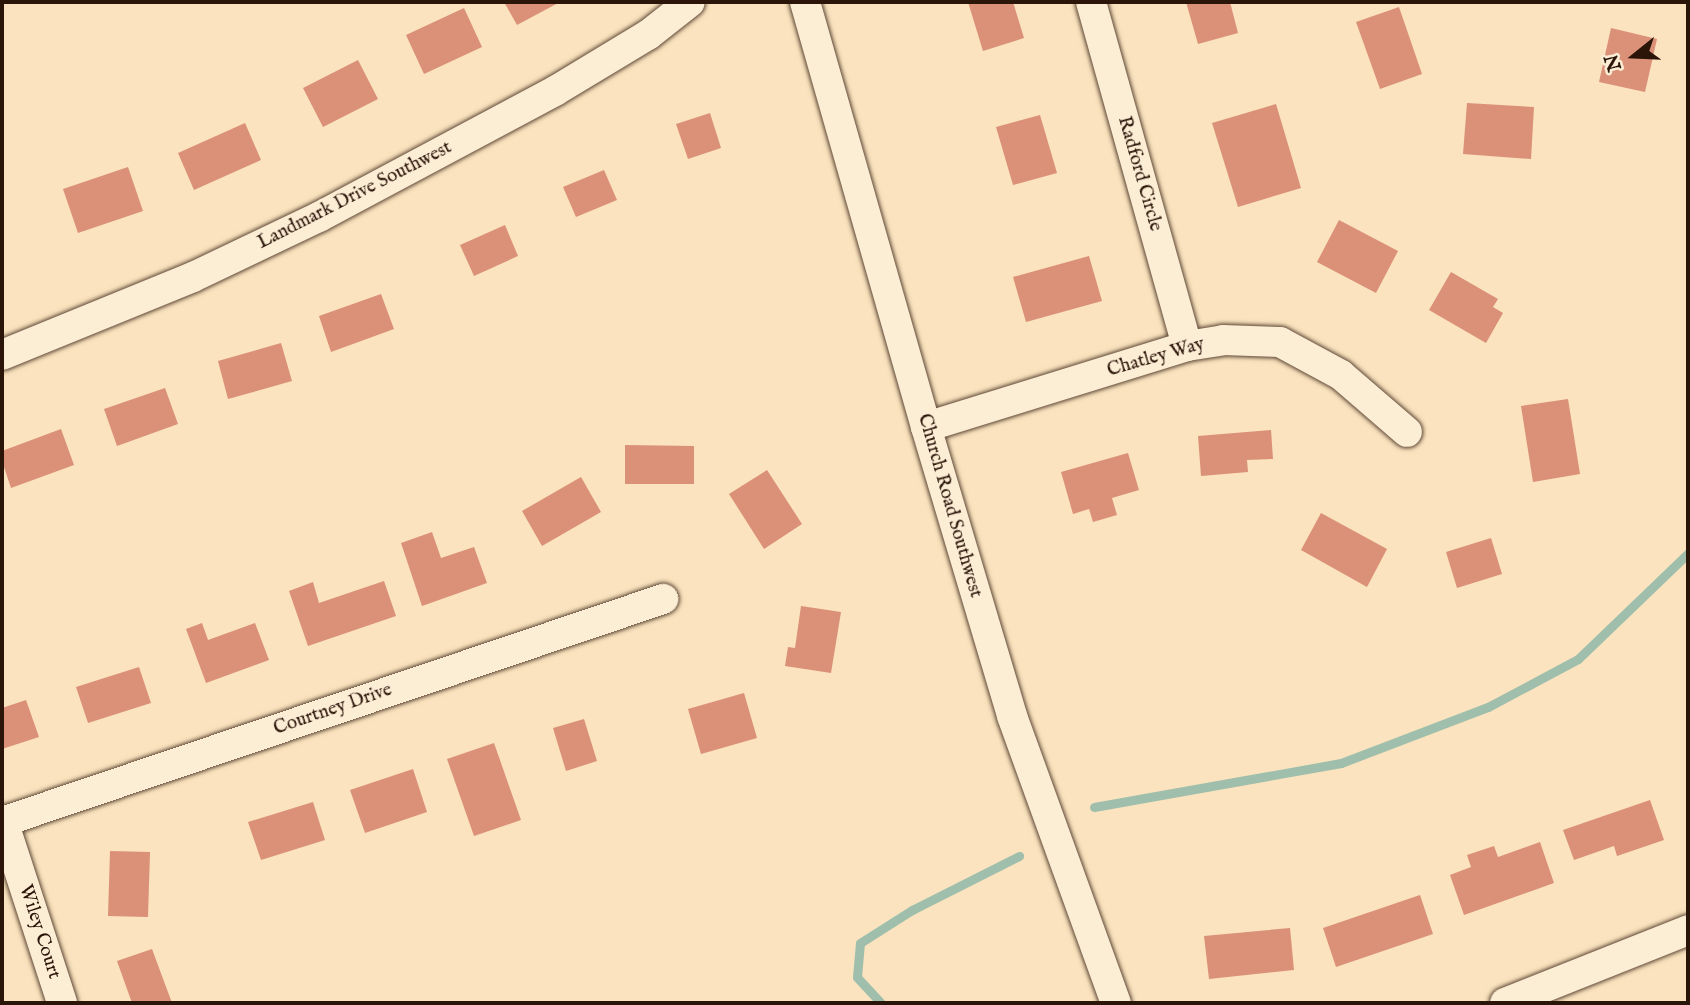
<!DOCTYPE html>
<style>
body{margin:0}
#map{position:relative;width:1690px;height:1005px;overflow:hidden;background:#fae3be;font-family:"IM FELL English",serif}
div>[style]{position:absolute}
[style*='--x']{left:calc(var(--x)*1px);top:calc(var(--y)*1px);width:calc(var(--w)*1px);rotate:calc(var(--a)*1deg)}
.stream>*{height:9px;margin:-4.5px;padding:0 4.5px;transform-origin:4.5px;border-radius:4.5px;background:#9fbfac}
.building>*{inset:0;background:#db9078}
.roads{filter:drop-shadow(0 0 2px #5f4836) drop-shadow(0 0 2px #5f4836)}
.minor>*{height:30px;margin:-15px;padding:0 15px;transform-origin:15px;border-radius:15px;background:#fcedd5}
span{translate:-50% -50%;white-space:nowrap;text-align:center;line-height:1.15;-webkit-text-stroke:6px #fcedd5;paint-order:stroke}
.street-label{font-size:19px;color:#2b1509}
.frame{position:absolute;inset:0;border:4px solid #2b1509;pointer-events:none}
.north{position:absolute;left:1599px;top:21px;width:70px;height:70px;-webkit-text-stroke:5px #fcedd5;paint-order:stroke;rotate:252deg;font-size:19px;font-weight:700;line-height:28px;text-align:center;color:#2b1509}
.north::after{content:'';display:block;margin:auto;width:24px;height:32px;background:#2b1509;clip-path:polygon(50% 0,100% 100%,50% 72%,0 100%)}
</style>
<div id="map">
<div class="stream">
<div style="--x:1094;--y:807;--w:251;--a:-10.1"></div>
<div style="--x:1341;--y:763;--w:157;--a:-20.9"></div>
<div style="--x:1488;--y:707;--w:102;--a:-28.1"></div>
<div style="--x:1578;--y:659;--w:153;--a:-43.9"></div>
<div style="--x:881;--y:1003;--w:35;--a:-133"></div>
<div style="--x:857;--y:977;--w:34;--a:-85"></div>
<div style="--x:860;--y:943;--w:62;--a:-32.4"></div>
<div style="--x:912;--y:910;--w:120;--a:-26.8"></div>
</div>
<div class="building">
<div style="clip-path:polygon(504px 2px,560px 2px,517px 25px)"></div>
<div style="clip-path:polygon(968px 2px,1013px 2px,1024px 38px,983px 51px)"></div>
<div style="clip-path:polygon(1186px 2px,1230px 2px,1238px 33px,1198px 44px)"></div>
<div style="clip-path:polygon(1399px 7px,1422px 74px,1380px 89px,1356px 22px)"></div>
<div style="clip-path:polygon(464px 8px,482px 47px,424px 74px,406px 35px)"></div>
<div style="clip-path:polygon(1611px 28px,1657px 39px,1645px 92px,1599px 82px)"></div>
<div style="clip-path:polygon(358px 60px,378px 99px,323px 127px,303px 88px)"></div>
<div style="clip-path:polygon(1467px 103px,1534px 107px,1531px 159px,1463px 154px)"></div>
<div style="clip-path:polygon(1276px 104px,1301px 188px,1238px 207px,1212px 123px)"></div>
<div style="clip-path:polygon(710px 113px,721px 148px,688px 159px,676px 124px)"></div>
<div style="clip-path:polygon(1040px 115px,1057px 173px,1013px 185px,996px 127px)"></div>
<div style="clip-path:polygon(245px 123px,261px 160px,194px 190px,178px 153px)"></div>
<div style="clip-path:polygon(128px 167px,143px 211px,78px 233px,63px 189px)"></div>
<div style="clip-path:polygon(604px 170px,617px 200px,576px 217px,563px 187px)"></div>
<div style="clip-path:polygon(1339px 220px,1398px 251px,1376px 293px,1317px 262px)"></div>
<div style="clip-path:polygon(505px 225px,518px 256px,474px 276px,460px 245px)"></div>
<div style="clip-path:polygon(1089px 256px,1102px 301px,1026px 322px,1013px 277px)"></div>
<div style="clip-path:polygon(1451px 272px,1498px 299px,1493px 307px,1503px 313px,1486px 343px,1429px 310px)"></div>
<div style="clip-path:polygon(381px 294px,394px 329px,331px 352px,319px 316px)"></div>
<div style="clip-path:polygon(281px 343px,292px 381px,228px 399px,218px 361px)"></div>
<div style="clip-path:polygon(165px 388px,178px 424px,117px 446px,104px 409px)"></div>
<div style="clip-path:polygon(1568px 399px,1580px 474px,1533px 482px,1521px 406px)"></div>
<div style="clip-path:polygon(61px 429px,74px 465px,11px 488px,2px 461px,2px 451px)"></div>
<div style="clip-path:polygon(1271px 430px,1273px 459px,1247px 460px,1248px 472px,1201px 476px,1198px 436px)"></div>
<div style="clip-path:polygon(625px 445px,694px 446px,694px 484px,625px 484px)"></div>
<div style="clip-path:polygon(1128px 453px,1139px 490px,1112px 498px,1117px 515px,1093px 522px,1089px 509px,1073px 514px,1061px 472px)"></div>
<div style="clip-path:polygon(767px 470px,802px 524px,764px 549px,729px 494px)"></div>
<div style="clip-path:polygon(581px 477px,601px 512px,542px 546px,522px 511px)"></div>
<div style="clip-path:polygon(1321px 513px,1387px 549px,1367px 587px,1301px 550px)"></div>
<div style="clip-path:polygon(432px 532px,441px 558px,474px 547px,487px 583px,422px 606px,401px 543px)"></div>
<div style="clip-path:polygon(1491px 538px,1502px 574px,1457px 588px,1446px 552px)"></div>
<div style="clip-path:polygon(384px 581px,396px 616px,308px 646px,289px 591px,313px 582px,319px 603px)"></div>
<div style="clip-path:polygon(801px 606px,841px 612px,831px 673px,785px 666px,788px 647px,795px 648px)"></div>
<div style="clip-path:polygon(202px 623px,208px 640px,255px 623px,269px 660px,206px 683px,186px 629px)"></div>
<div style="clip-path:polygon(139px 667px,151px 703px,88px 723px,76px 687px)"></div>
<div style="clip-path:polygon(744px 693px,757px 738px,701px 754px,688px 709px)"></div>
<div style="clip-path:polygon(26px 700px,39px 737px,2px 749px,2px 708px)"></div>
<div style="clip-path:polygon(584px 719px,597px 761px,566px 771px,553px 728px)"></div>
<div style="clip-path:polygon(494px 743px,521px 820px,474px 836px,447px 759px)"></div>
<div style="clip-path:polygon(413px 769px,427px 812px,365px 833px,350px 790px)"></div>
<div style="clip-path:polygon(1650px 800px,1664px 840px,1617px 856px,1614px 846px,1574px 860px,1563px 830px)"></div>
<div style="clip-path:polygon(313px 802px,325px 840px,261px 860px,248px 822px)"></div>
<div style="clip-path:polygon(1540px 842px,1554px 883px,1464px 915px,1450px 875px,1471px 867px,1467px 855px,1494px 846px,1498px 857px)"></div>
<div style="clip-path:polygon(110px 851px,150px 852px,148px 917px,108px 916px)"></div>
<div style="clip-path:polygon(1420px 895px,1433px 934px,1336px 967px,1323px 928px)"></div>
<div style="clip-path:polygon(1290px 928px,1294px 970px,1209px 979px,1204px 936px)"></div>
<div style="clip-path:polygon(152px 949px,172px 1003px,132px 1003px,117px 961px)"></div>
</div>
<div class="roads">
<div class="minor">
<div style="--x:805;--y:2;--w:442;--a:74.1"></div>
<div style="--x:926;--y:427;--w:302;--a:73.4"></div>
<div style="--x:1012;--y:716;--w:305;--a:70.1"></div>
<div style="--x:1091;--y:2;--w:357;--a:74.4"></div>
<div style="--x:2;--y:355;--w:206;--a:-22.2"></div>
<div style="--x:193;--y:277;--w:140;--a:-25.5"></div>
<div style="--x:319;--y:217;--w:268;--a:-28.1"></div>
<div style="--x:555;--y:91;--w:109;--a:-31.1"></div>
<div style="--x:648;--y:35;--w:53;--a:-38.2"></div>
<div style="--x:926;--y:427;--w:273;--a:-17.2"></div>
<div style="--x:1187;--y:346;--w:36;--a:-9"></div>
<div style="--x:1223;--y:340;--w:57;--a:2"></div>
<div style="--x:1280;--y:342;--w:69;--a:28.4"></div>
<div style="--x:1341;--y:375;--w:87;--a:40.8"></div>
<div style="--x:3;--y:821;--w:191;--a:72"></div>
<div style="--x:2;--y:822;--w:698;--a:-18.64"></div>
<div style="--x:1505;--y:1003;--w:197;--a:-21.7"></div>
</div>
</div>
<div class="street-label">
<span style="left:1139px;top:174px;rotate:74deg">Radford Circle</span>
<span style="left:355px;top:196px;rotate:-27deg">Landmark Drive Southwest</span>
<span style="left:1156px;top:358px;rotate:-16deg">Chatley Way</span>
<span style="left:949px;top:506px;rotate:74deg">Church Road Southwest</span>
<span style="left:333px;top:710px;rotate:-19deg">Courtney Drive</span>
<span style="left:39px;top:932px;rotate:72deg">Wiley Court</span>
</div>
<div class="frame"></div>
<div class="north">N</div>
</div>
